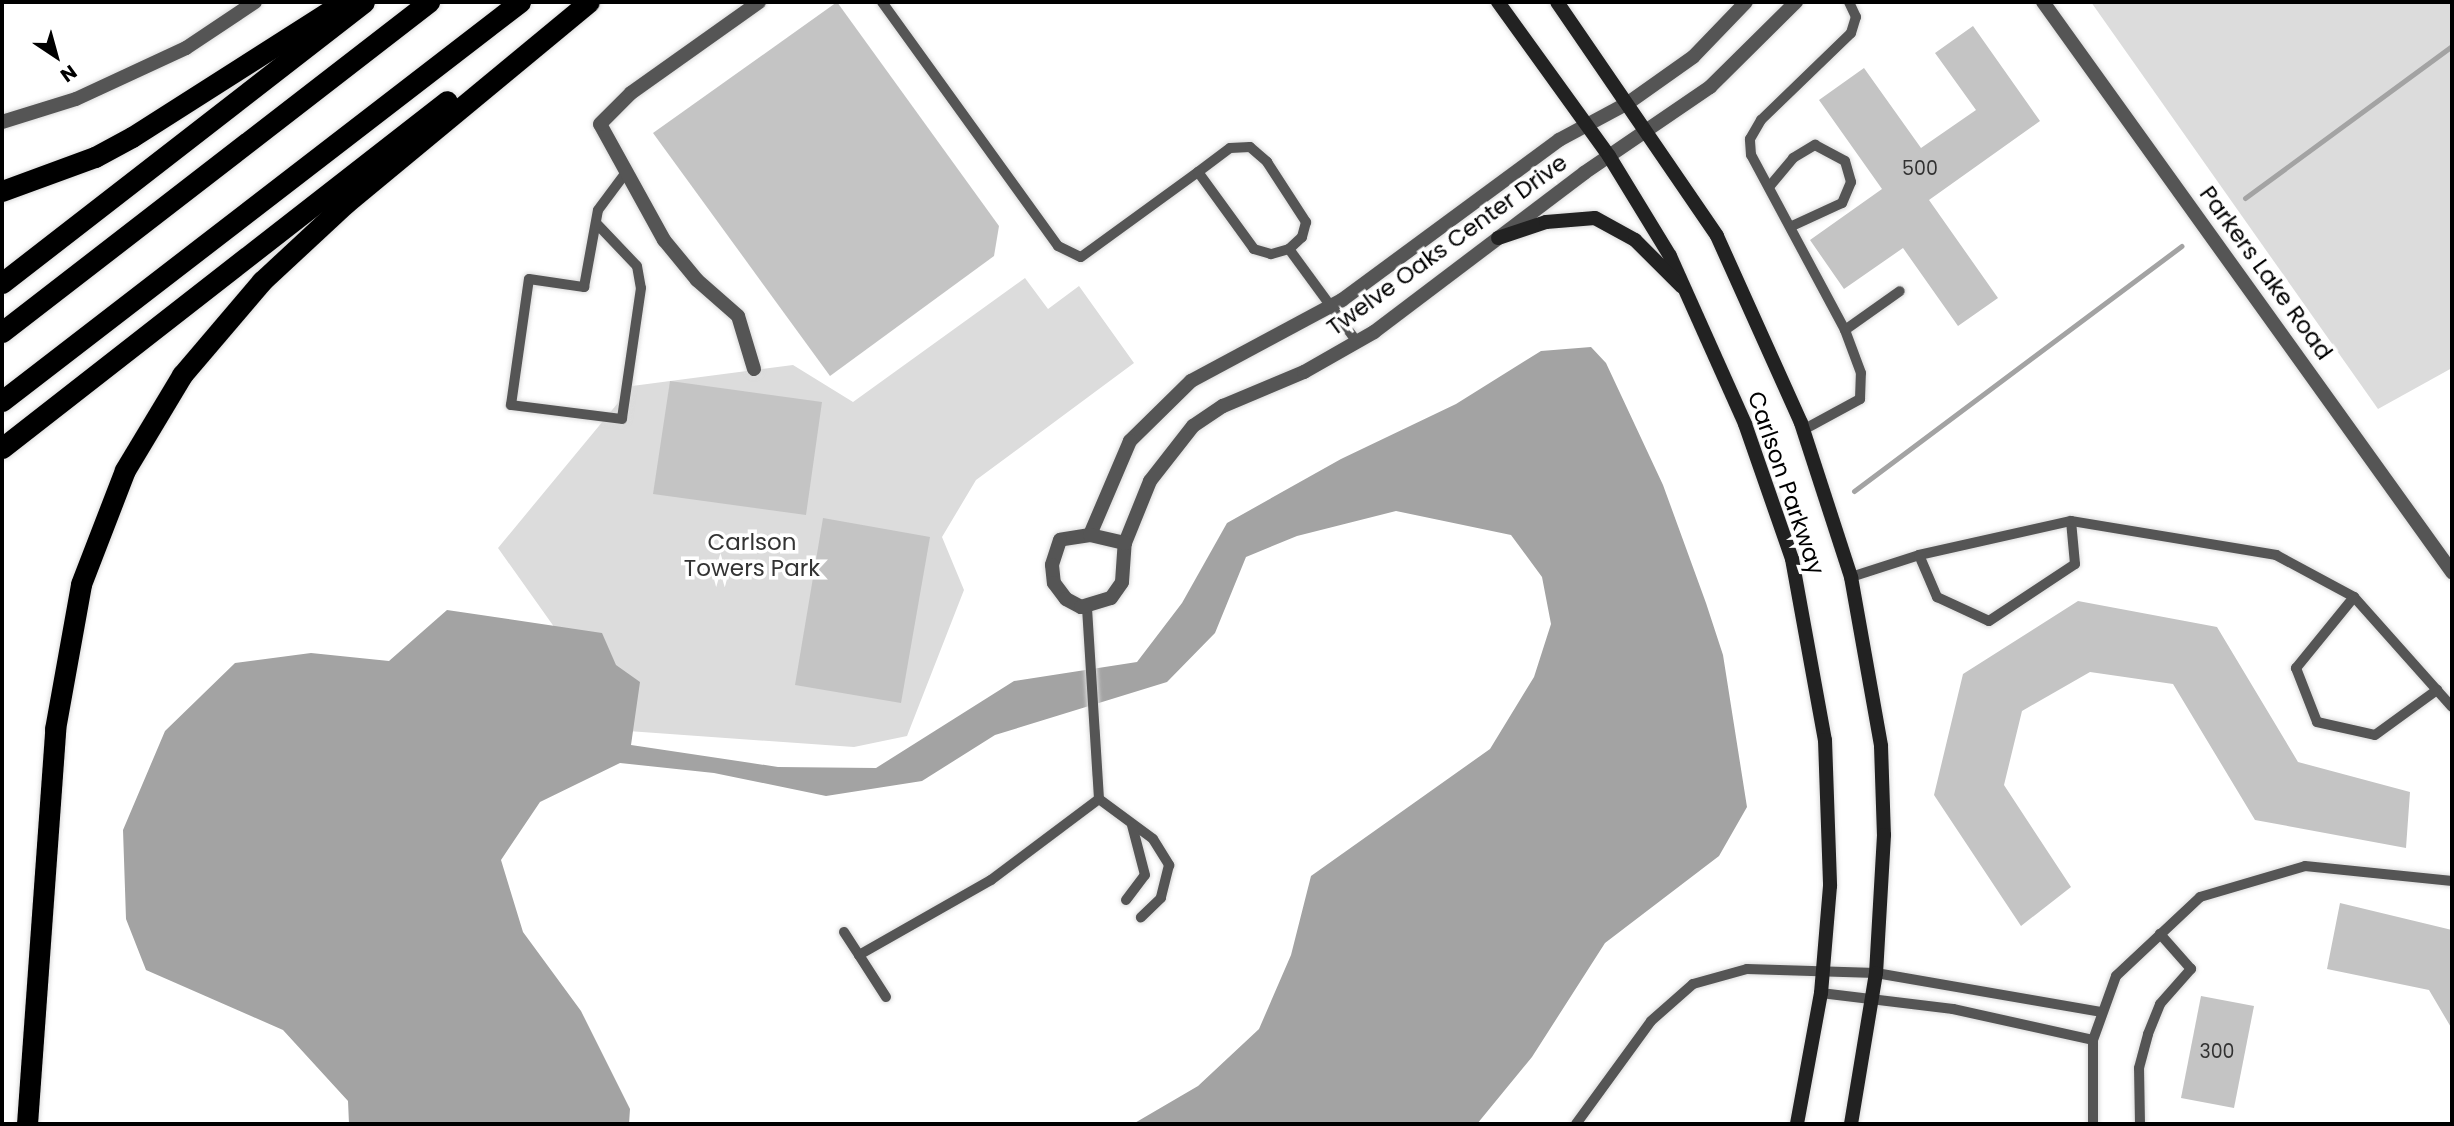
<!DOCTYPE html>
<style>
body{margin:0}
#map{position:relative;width:2454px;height:1126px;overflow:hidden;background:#fff;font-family:Poppins,sans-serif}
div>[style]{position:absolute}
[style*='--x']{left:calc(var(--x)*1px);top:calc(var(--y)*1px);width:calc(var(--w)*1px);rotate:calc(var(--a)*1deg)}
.green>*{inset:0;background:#dcdcdc}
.water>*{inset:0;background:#a3a3a3}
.stream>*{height:5px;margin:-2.5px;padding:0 2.5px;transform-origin:2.5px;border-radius:2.5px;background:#a3a3a3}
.building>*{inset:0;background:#c4c4c4}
.roads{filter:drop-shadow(0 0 2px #dbdbdb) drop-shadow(0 0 2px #dbdbdb)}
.service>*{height:10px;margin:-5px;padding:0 5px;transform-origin:5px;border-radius:5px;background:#555}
.minor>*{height:14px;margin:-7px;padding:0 7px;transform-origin:7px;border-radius:7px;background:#555}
.tertiary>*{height:14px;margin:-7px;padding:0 7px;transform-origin:7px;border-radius:7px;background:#555}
.secondary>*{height:14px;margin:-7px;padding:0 7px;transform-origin:7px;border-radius:7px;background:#222}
.motorway>*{height:21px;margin:-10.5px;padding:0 10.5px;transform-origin:10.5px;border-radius:10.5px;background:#000}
span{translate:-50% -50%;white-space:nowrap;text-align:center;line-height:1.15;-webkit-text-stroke:7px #fff;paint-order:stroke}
.number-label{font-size:19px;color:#313131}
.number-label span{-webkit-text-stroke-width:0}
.street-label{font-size:23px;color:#000}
.park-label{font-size:23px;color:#333}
.frame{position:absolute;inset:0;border:4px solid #000;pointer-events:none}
.north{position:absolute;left:21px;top:21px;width:70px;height:70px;-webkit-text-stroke:5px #fff;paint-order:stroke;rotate:144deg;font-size:19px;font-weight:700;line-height:28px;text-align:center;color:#000}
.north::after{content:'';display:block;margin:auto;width:24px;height:32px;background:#000;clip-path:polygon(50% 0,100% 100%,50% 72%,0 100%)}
</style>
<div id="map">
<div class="green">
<div style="clip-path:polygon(2091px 2px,2452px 2px,2452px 368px,2378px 409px)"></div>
<div style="clip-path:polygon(1025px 278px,1048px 309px,1079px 286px,1134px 363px,976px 480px,942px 537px,964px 590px,907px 736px,854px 747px,628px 731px,498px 548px,632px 386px,793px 365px,853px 402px)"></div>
</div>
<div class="water">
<div style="clip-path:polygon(1591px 347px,1606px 363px,1663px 485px,1706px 603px,1723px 655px,1747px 807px,1719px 856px,1605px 943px,1532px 1057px,1477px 1124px,1133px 1124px,1198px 1086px,1259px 1029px,1291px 955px,1311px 876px,1490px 749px,1534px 677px,1551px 624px,1542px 577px,1511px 535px,1396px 511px,1297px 536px,1246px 557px,1215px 633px,1167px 682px,995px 735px,922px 781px,826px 796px,714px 773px,620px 763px,540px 802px,501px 860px,523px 932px,581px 1011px,630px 1109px,629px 1124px,349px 1124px,348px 1101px,283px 1030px,146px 970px,126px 919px,123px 830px,165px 731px,235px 663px,311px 653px,389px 661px,447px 610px,602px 633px,616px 665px,640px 682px,631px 745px,778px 767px,876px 768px,1014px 681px,1137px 662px,1182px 603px,1227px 523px,1341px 459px,1456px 404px,1541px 351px)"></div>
</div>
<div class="stream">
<div style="--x:2245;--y:198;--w:257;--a:-36.3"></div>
<div style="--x:1854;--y:491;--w:409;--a:-36.8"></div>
</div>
<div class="building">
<div style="clip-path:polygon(837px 2px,999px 226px,994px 256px,830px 376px,653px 133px)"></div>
<div style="clip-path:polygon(1973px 26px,2040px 121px,1929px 200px,1998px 298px,1958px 326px,1903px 248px,1844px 289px,1810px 240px,1882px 189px,1819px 100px,1864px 68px,1921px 148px,1976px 110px,1935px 53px)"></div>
<div style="clip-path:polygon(670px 381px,822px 402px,806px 515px,653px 494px)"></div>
<div style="clip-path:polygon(823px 518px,930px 537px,901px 703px,795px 685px)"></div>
<div style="clip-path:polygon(2078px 601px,2217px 627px,2298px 762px,2410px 792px,2406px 848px,2255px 820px,2173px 684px,2090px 672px,2022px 711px,2004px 785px,2071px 887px,2021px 926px,1934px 795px,1963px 674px)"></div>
<div style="clip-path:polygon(2340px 903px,2452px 930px,2452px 1029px,2429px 990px,2327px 969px)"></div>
<div style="clip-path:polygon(2201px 996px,2254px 1006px,2234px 1108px,2181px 1098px)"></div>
</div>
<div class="roads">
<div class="service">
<div style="--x:882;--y:2;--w:301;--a:54.2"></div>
<div style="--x:1058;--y:246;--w:25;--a:26"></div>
<div style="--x:1081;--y:257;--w:145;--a:-36"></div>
<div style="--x:1198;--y:172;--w:40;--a:-37"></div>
<div style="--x:1230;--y:148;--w:20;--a:-3"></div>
<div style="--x:1250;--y:147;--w:23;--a:41"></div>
<div style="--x:1267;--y:162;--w:72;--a:57"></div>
<div style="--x:1306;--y:222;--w:16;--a:105"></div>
<div style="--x:1302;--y:237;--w:18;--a:137"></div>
<div style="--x:1289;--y:249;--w:19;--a:164"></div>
<div style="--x:1271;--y:254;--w:18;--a:-164"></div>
<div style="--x:1254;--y:249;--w:95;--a:-126"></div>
<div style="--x:1769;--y:187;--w:38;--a:-50"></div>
<div style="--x:1793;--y:158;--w:26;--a:-31"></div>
<div style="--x:1815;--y:145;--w:34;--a:28"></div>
<div style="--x:1845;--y:161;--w:22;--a:74"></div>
<div style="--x:1851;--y:182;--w:23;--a:113"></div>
<div style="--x:1842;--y:203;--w:55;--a:155.3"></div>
<div style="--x:596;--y:223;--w:59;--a:46.4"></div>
<div style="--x:637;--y:266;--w:22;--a:80"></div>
<div style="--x:641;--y:288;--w:132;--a:98.3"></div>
<div style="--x:622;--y:419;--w:112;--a:-172.8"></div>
<div style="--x:511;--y:405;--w:127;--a:-81.9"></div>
<div style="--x:529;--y:279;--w:56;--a:8.3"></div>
<div style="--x:584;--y:287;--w:78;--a:-79.7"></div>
<div style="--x:598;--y:210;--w:49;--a:-53.4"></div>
<div style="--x:1289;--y:249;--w:115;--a:53.8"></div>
<div style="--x:1845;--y:330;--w:67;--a:-35.3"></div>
<div style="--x:1803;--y:430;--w:65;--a:-28.5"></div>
<div style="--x:1860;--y:399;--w:26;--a:-88"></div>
<div style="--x:1861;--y:373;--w:46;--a:-110.4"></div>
<div style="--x:1845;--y:330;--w:199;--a:-118.2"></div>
<div style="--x:1751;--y:155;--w:16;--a:-94"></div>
<div style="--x:1750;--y:139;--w:22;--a:-60"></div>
<div style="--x:1761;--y:120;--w:125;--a:-44"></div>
<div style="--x:1851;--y:33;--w:17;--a:-73"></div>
<div style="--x:1856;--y:17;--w:17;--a:-115"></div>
<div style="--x:1919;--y:555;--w:46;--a:66.8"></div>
<div style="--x:1937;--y:597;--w:57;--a:24.8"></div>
<div style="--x:1989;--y:621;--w:103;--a:-33.5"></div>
<div style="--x:2075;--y:564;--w:43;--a:-95.3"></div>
<div style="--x:1851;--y:577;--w:71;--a:-17.9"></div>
<div style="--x:1919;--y:555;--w:156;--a:-12.6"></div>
<div style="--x:2071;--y:521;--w:208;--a:9.4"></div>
<div style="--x:2276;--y:555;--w:89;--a:28.3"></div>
<div style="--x:2354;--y:597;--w:147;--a:48.3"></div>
<div style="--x:2354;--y:597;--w:92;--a:129.2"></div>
<div style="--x:2296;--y:668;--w:58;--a:68.7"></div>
<div style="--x:2317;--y:722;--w:59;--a:12.6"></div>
<div style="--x:2375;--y:735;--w:77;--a:-36"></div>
<div style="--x:1099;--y:799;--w:67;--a:36.5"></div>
<div style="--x:1153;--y:839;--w:31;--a:58"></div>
<div style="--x:1169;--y:865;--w:34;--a:104"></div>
<div style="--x:1161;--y:898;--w:28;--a:136"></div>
<div style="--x:1126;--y:900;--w:31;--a:-53"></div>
<div style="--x:1145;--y:875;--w:52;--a:-104.6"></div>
<div style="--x:844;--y:932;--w:27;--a:57"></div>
<div style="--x:1821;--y:993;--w:133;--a:6.9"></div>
<div style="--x:1953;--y:1009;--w:143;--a:12.5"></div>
<div style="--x:886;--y:997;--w:50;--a:-122.7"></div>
<div style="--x:859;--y:955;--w:152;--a:-29.6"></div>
<div style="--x:991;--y:880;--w:135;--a:-36.9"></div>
<div style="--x:1099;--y:799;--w:192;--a:-93.6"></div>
<div style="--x:1576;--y:1124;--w:127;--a:-53.9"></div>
<div style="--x:1651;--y:1021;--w:56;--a:-41.4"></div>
<div style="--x:1693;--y:984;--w:56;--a:-15.5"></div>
<div style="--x:1747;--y:969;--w:129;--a:1.8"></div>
<div style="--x:1876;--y:973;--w:228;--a:9.8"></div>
<div style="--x:2093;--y:1124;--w:84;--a:-90"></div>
<div style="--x:2093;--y:1040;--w:68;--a:-70.2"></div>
<div style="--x:2116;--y:976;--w:115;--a:-43.2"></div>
<div style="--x:2200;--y:897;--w:109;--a:-16.4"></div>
<div style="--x:2305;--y:866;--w:148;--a:5.8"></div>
<div style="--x:2140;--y:1124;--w:56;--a:-91"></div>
<div style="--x:2139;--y:1068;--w:35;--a:-75"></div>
<div style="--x:2148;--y:1034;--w:32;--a:-68"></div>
<div style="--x:2160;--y:1004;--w:47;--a:-48.5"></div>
<div style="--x:2191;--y:969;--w:47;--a:-131.5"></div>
</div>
<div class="minor">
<div style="--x:1746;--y:2;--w:76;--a:133.9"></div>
<div style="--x:1693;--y:57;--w:80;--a:144.7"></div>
<div style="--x:1628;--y:103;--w:78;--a:151.8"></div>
<div style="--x:1559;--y:140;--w:270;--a:143.6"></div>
<div style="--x:1342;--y:300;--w:171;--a:151.8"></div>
<div style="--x:1191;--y:381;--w:86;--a:135.5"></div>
<div style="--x:1130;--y:441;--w:102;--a:113.1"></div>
<div style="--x:1090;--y:535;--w:30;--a:171"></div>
<div style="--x:1060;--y:540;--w:26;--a:108"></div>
<div style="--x:1052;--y:565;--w:18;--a:84"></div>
<div style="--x:1054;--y:583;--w:20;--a:53"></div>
<div style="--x:1066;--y:599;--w:17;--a:28"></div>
<div style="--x:1081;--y:607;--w:31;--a:-17"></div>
<div style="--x:1111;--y:598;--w:19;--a:-55"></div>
<div style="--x:1122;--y:582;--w:39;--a:-86"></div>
<div style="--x:1125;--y:543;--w:67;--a:-68"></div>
<div style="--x:1150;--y:481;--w:70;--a:-52"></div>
<div style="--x:1193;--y:426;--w:36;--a:-34"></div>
<div style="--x:1223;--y:406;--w:88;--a:-22.8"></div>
<div style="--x:1304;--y:372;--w:81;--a:-29.7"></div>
<div style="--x:1374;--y:332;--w:263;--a:-37.1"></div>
<div style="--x:1584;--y:173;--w:153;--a:-34.3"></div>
<div style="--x:1710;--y:87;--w:121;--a:-44.7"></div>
<div style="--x:754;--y:369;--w:55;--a:-106.8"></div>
<div style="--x:738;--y:316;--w:55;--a:-138.7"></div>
<div style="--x:697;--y:280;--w:52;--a:-129.5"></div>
<div style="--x:664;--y:240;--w:132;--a:-118.9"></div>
<div style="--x:600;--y:124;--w:44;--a:-45"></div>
<div style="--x:631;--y:93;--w:157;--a:-35.4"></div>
<div style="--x:1090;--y:535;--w:36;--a:13"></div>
</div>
<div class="tertiary">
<div style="--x:2043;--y:2;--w:702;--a:54.34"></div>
<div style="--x:2;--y:122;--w:77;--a:-17.3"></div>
<div style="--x:76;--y:99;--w:121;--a:-24.9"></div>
<div style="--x:186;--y:48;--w:83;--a:-33.7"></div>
</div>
<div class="secondary">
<div style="--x:1498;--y:2;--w:190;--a:54.2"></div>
<div style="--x:1609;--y:156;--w:117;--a:58.6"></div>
<div style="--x:1670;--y:256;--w:184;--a:65.9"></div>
<div style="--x:1745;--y:424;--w:143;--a:70.8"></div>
<div style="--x:1792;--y:559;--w:184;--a:79.7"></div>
<div style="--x:1825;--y:740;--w:146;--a:88"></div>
<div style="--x:1830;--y:886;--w:107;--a:94.8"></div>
<div style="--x:1821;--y:993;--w:133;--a:100.4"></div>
<div style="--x:1557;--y:2;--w:283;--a:55.6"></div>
<div style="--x:1717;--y:236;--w:205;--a:65.8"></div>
<div style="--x:1801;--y:423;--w:162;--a:72"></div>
<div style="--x:1851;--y:577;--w:172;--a:79.9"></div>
<div style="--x:1881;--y:746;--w:89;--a:88.1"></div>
<div style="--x:1884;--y:835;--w:138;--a:93.3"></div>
<div style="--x:1876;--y:973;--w:153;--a:99.4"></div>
<div style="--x:1498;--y:238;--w:51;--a:-18.4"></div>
<div style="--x:1546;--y:222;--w:49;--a:-4.7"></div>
<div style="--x:1595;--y:218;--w:46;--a:28.8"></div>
<div style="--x:1635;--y:240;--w:66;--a:45"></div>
</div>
<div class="motorway">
<div style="--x:2;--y:191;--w:99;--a:-20.1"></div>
<div style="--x:95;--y:157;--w:42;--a:-28.4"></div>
<div style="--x:132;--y:137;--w:246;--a:-32.5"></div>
<div style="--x:2;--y:283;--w:458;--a:-37.8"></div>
<div style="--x:2;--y:332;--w:540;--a:-37.7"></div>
<div style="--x:2;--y:401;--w:654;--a:-37.61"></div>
<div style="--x:2;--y:448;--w:564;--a:-37.95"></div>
<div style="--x:27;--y:1124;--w:396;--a:-85.9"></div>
<div style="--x:55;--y:729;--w:147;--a:-79.8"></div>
<div style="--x:81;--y:584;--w:122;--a:-68.9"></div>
<div style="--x:125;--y:470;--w:111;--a:-59"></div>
<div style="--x:182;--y:375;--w:123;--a:-49.6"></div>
<div style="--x:262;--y:281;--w:115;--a:-42.9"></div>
<div style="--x:346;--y:203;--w:315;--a:-39.6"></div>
</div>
</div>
<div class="number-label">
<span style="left:1920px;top:169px">500</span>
<span style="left:2217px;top:1052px">300</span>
</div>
<div class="street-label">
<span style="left:1447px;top:245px;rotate:-36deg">Twelve Oaks Center Drive</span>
<span style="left:2266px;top:273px;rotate:54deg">Parkers Lake Road</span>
<span style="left:1786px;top:483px;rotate:71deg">Carlson Parkway</span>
</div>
<div class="park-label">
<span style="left:752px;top:555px">Carlson<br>Towers Park</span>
</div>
<div class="frame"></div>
<div class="north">N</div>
</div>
